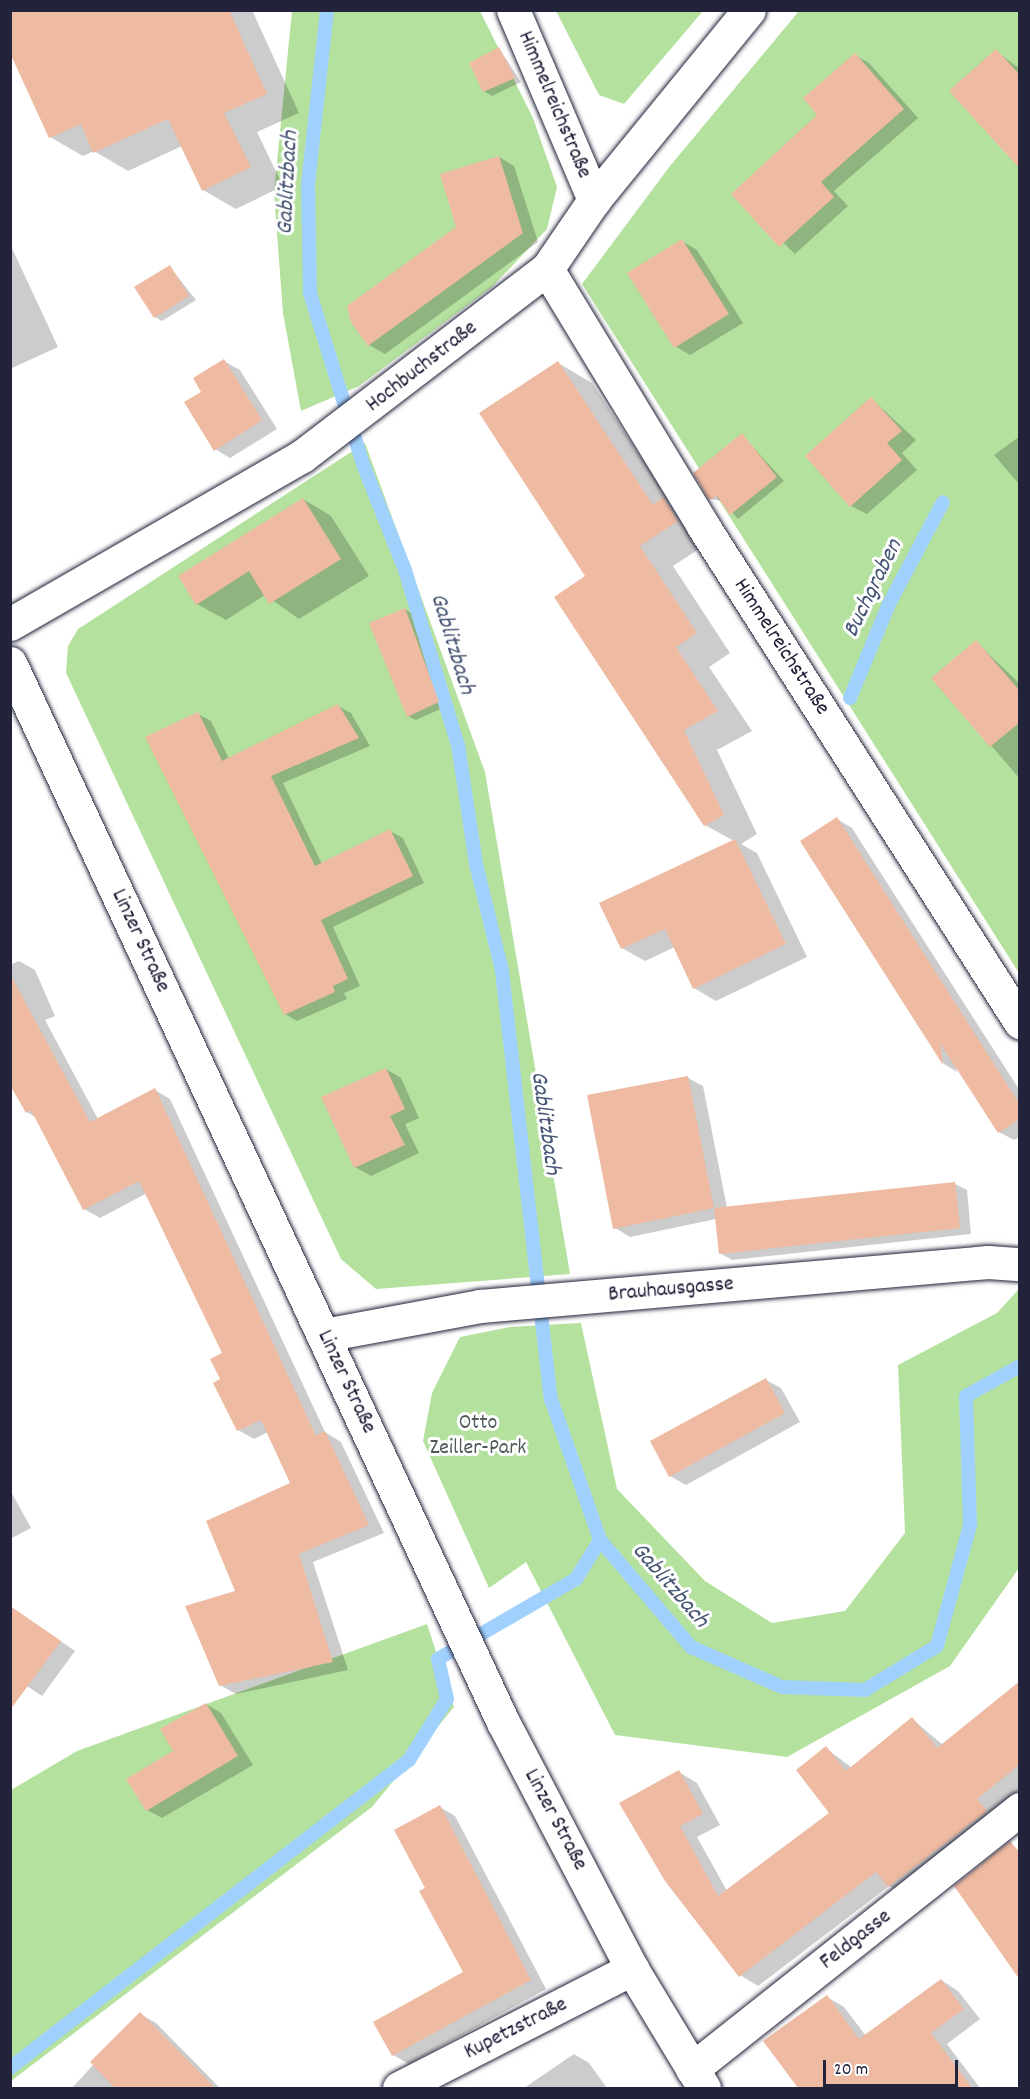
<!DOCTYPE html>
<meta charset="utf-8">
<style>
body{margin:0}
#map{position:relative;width:1030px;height:2099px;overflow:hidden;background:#fff;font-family:Dekko,sans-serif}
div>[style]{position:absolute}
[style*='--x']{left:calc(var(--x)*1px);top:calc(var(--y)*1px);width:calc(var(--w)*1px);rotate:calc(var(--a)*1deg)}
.green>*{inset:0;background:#b5e19f}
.shadow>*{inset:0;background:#0003}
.stream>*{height:14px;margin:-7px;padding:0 7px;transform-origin:7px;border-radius:7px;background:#a0d1fd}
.building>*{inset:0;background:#eebaa1}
.roads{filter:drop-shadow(0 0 2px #22223b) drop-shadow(0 0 2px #22223b)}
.street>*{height:33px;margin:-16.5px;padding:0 16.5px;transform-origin:16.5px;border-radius:16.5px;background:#fff}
.secondary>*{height:33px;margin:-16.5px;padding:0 16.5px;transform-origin:16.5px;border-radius:16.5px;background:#fff}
.primary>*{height:33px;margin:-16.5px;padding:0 16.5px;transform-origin:16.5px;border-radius:16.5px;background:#fff}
span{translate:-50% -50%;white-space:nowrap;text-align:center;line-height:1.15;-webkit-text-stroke:6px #fff;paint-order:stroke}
.street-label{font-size:22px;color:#22223b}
.park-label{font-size:22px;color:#4e5b59}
.water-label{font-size:24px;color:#485775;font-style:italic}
.frame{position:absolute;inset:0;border:12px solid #22223b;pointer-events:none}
.scale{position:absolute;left:823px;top:2060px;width:135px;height:27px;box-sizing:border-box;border:3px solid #22223b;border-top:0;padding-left:8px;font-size:18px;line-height:21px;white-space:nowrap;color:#22223b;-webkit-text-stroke:4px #fff;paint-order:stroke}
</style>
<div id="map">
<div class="green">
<div style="clip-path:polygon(292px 11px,480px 11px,533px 118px,557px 187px,547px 229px,492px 287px,359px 386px,301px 411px,283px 313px,274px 193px)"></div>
<div style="clip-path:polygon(556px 11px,703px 11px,624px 104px,599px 95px)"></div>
<div style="clip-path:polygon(799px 11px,1019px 11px,1019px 973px,582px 284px,670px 166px)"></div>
<div style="clip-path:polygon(365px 443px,485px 772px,570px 1274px,376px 1289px,341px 1259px,66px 673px,68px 646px,78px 629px)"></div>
<div style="clip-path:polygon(1019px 1289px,1019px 1568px,950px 1666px,787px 1757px,615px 1735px,526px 1562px,489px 1588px,423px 1441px,432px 1393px,460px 1337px,510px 1327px,581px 1323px,617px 1489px,705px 1581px,772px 1623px,845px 1611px,905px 1533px,898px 1365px,997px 1313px)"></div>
<div style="clip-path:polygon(427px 1624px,454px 1707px,372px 1807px,11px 2081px,11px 1790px,77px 1751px)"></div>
</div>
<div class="shadow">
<div style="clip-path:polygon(10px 10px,252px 10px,299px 113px,257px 132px,283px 186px,236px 209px,203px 190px,182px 146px,128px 171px,94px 151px,83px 156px,50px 137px)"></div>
<div style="clip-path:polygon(499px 48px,521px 82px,492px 96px,484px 91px)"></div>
<div style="clip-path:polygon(996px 51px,1020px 69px,1020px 157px)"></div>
<div style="clip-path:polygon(855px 55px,869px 63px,918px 118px,834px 191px,848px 206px,795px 254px,733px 194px,819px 115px)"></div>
<div style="clip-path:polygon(499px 157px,514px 166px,538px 242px,385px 354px,369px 345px,352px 321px,458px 228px)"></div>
<div style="clip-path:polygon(682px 241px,697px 250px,743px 323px,690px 355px,675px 346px)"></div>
<div style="clip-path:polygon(10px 244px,58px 347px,10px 369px)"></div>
<div style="clip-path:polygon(170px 267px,196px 300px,162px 321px,155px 317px)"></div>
<div style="clip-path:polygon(224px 361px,240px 370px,277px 429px,230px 458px,215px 449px,203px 392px)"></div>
<div style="clip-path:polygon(558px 363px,592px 383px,671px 503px,711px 541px,673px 566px,730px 653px,709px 667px,752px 731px,717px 750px,757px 834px,741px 844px,757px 853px,807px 957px,716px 1001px,694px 988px,675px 947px,645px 961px,622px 948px,734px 841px,705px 825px,587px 577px)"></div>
<div style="clip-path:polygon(872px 399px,916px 440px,902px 453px,917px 470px,867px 514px,851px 506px)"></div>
<div style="clip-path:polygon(742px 435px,784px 481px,738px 519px,722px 501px,710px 499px,695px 473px)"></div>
<div style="clip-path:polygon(1020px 436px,1020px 485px,994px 455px)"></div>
<div style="clip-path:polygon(303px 499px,331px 516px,369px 576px,299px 619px,265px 595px,226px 620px,197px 604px)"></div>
<div style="clip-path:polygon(405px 609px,413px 614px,445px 707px,416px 720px,408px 716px)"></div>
<div style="clip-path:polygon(976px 642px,1020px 684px,1020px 779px,933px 678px)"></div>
<div style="clip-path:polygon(338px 706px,351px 713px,370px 746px,283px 783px,322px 864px,390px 831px,403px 838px,424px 883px,333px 927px,360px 986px,344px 993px,347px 999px,297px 1021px,285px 1014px,198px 714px,211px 721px,229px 759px)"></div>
<div style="clip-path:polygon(837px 819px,852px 828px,1020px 1091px,1020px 1137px,1014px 1140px,999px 1132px,956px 1065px,957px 1072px,944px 1064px,802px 841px)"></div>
<div style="clip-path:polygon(19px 961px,35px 970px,55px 1016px,45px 1020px,98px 1119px,155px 1090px,170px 1099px,325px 1432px,341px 1442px,384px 1533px,313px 1562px,348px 1670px,236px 1694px,220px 1685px,237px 1592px,292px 1484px,268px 1432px,254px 1439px,238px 1430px,222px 1380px,224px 1354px,147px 1193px,100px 1218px,84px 1209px,37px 1118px,27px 1112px,10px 1082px,10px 965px)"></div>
<div style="clip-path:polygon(386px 1069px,401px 1078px,419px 1118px,405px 1124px,419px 1153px,371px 1176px,355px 1167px)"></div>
<div style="clip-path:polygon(688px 1078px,703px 1086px,727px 1208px,955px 1184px,967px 1190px,971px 1234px,732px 1260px,720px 1253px,716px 1219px,630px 1237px,615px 1228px)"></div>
<div style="clip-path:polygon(766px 1380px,781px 1388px,800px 1422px,686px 1485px,670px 1476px)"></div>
<div style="clip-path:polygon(10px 1490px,31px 1528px,10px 1539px)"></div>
<div style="clip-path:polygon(10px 1606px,75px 1651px,42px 1696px,10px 1675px)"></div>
<div style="clip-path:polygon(1020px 1696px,1020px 1789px,907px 1896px,889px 1886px,758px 1986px,740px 1975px,666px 1880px,679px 1772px,697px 1783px,720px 1825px,697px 1837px,727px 1891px,831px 1813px,826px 1748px,852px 1768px,912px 1719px,943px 1745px)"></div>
<div style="clip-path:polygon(206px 1704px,221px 1713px,253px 1765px,162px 1818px,147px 1810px)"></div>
<div style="clip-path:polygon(440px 1807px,455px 1816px,546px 1989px,409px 2064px,393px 2055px,465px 1973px,427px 1889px)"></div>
<div style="clip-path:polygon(941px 1980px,958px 1991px,980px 2019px,947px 2044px,980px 2088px,800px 2088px,765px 2041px,827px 1997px,844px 2007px,866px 2036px)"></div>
<div style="clip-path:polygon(140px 2014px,156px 2023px,220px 2088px,72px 2088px)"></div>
<div style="clip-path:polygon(574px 2054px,589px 2063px,607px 2088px,524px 2088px)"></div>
</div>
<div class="stream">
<div style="--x:327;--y:10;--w:176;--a:96.2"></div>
<div style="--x:308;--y:185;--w:108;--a:88.9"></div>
<div style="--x:310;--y:293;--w:182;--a:72.8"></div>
<div style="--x:364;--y:467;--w:111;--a:68.3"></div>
<div style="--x:405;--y:570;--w:183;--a:73.2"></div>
<div style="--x:458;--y:745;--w:120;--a:81.4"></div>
<div style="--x:476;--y:864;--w:110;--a:76.3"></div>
<div style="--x:502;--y:971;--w:431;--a:83.5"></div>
<div style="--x:551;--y:1399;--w:149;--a:70.8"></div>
<div style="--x:600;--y:1540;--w:140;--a:49.6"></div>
<div style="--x:691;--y:1647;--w:99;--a:23.7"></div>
<div style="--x:782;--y:1687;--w:83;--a:2.1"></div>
<div style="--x:865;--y:1690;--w:84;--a:-31.4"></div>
<div style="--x:937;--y:1646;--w:125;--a:-74.7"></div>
<div style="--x:970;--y:1525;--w:129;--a:-91.8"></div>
<div style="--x:966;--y:1396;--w:62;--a:-29.1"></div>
<div style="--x:850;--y:698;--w:102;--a:-67.5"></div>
<div style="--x:889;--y:604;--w:115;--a:-62.1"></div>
<div style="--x:10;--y:2068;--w:504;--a:-37.67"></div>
<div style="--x:409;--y:1760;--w:72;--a:-58.1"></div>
<div style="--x:447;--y:1699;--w:41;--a:-102.7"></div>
<div style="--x:438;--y:1659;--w:160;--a:-30.1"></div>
<div style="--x:576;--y:1579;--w:46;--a:-58.4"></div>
</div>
<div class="building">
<div style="clip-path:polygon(10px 10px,229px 10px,267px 94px,224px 113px,251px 167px,202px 191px,168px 119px,93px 153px,81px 124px,49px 138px,10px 53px)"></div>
<div style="clip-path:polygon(499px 47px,515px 78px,483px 92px,469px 63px)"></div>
<div style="clip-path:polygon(996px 49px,1020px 75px,1020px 169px,949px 91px)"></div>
<div style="clip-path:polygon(855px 53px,904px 109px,821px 182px,834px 197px,779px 247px,731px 194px,817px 115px,803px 98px)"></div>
<div style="clip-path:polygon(499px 156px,523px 233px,368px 346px,351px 322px,347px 306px,456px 227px,440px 174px)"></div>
<div style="clip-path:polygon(682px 239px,729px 314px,674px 348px,627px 273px)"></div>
<div style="clip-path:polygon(170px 265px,189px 296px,154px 318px,134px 287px)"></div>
<div style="clip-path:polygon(224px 359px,262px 420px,214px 451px,184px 402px,201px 392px,193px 378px)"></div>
<div style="clip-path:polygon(558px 361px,653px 505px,663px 497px,678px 521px,640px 546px,697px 633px,676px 647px,718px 711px,684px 730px,724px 815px,704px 826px,554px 597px,585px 576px,479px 413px)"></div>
<div style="clip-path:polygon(871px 397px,902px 431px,887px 443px,902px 460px,850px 507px,805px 456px)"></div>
<div style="clip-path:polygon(742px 433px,777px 477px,730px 515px,717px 496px,709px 500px,693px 473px)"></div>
<div style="clip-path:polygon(303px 498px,341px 559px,269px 604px,249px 571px,196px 605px,178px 576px)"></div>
<div style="clip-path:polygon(405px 608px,439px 702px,407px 717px,369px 623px)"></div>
<div style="clip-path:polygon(976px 640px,1020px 691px,1020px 722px,990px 747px,931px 678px)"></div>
<div style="clip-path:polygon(338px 704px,359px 738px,271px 776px,315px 866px,390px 829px,413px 876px,321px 920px,348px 979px,333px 986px,335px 992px,284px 1015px,145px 737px,198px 712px,222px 761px)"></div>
<div style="clip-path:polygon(837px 817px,1020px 1105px,1020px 1119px,998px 1133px,940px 1043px,943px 1065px,800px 841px)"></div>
<div style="clip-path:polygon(735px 839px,786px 944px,693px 989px,665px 929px,621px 949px,599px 903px)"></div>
<div style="clip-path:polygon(10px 974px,90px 1122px,155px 1088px,316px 1436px,325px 1431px,369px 1525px,299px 1554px,333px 1662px,219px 1686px,185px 1606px,235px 1591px,206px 1521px,290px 1483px,261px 1420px,237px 1431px,213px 1383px,220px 1379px,210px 1359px,222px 1353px,139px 1181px,83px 1210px,31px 1110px,26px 1113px,10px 1085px)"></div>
<div style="clip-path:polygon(386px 1068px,405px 1109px,390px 1116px,405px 1145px,354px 1168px,321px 1097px)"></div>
<div style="clip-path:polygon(688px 1076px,714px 1208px,613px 1229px,587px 1095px)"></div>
<div style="clip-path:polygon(955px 1182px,960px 1228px,719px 1254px,714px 1208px)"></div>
<div style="clip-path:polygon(766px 1378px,785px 1413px,669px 1477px,650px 1441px)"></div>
<div style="clip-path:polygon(10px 1606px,61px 1641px,10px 1710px)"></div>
<div style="clip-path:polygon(1020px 1681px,1020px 1764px,977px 1799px,987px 1811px,888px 1887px,876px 1872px,739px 1977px,665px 1881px,619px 1803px,679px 1770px,703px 1814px,680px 1826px,718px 1896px,829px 1813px,796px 1770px,826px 1746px,846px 1771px,912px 1717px,937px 1748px)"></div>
<div style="clip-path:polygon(206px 1703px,238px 1756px,146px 1811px,126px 1779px,173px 1751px,160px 1729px)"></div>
<div style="clip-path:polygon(440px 1805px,531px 1980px,392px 2056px,373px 2022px,463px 1972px,419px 1891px,425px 1888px,394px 1830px)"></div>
<div style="clip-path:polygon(1010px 1841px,1020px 1853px,1020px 1980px,954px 1886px)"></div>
<div style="clip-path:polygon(941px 1979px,964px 2009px,931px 2033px,972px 2088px,798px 2088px,763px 2041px,827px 1995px,859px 2039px)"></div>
<div style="clip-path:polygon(140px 2012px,215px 2088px,115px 2088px,90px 2062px)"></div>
</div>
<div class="roads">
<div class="street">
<div style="--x:513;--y:10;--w:207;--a:66.9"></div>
<div style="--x:547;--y:269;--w:301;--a:58.7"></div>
<div style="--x:703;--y:526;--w:589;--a:57.42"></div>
<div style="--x:324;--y:1335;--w:159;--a:-10.5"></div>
<div style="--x:480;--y:1306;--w:510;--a:-4.95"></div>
<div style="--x:988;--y:1262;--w:32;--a:4"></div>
<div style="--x:692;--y:2069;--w:419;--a:-38.4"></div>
<div style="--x:399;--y:2088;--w:262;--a:-27.1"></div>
</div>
<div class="secondary">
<div style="--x:10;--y:624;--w:337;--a:-29.9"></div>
<div style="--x:302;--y:456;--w:308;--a:-37.4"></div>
<div style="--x:547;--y:269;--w:83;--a:-55.7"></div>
<div style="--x:594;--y:200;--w:245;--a:-50.8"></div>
</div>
<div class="primary">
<div style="--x:10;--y:663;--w:1168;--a:65.04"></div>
<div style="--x:503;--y:1722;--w:279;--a:62.4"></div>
<div style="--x:632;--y:1969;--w:139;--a:58.8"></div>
</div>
</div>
<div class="street-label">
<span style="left:554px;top:105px;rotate:67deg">Himmelreichstraße</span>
<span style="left:422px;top:367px;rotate:-38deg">Hochbuchstraße</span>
<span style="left:781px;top:647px;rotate:57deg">Himmelreichstraße</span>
<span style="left:140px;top:941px;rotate:65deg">Linzer Straße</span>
<span style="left:671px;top:1290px;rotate:-5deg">Brauhausgasse</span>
<span style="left:346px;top:1382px;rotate:65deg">Linzer Straße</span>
<span style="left:555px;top:1820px;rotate:62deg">Linzer Straße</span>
<span style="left:856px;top:1940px;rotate:-38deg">Feldgasse</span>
<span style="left:516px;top:2029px;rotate:-27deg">Kupetzstraße</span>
</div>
<div class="park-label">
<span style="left:478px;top:1436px">Otto<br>Zeiller-Park</span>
</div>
<div class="water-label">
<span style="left:289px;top:183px;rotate:-87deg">Gablitzbach</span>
<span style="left:874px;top:589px;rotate:-64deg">Buchgraben</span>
<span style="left:451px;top:644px;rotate:73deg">Gablitzbach</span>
<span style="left:544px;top:1123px;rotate:82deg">Gablitzbach</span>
<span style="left:669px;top:1586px;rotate:49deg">Gablitzbach</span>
</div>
<div class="frame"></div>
<div class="scale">20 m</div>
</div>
